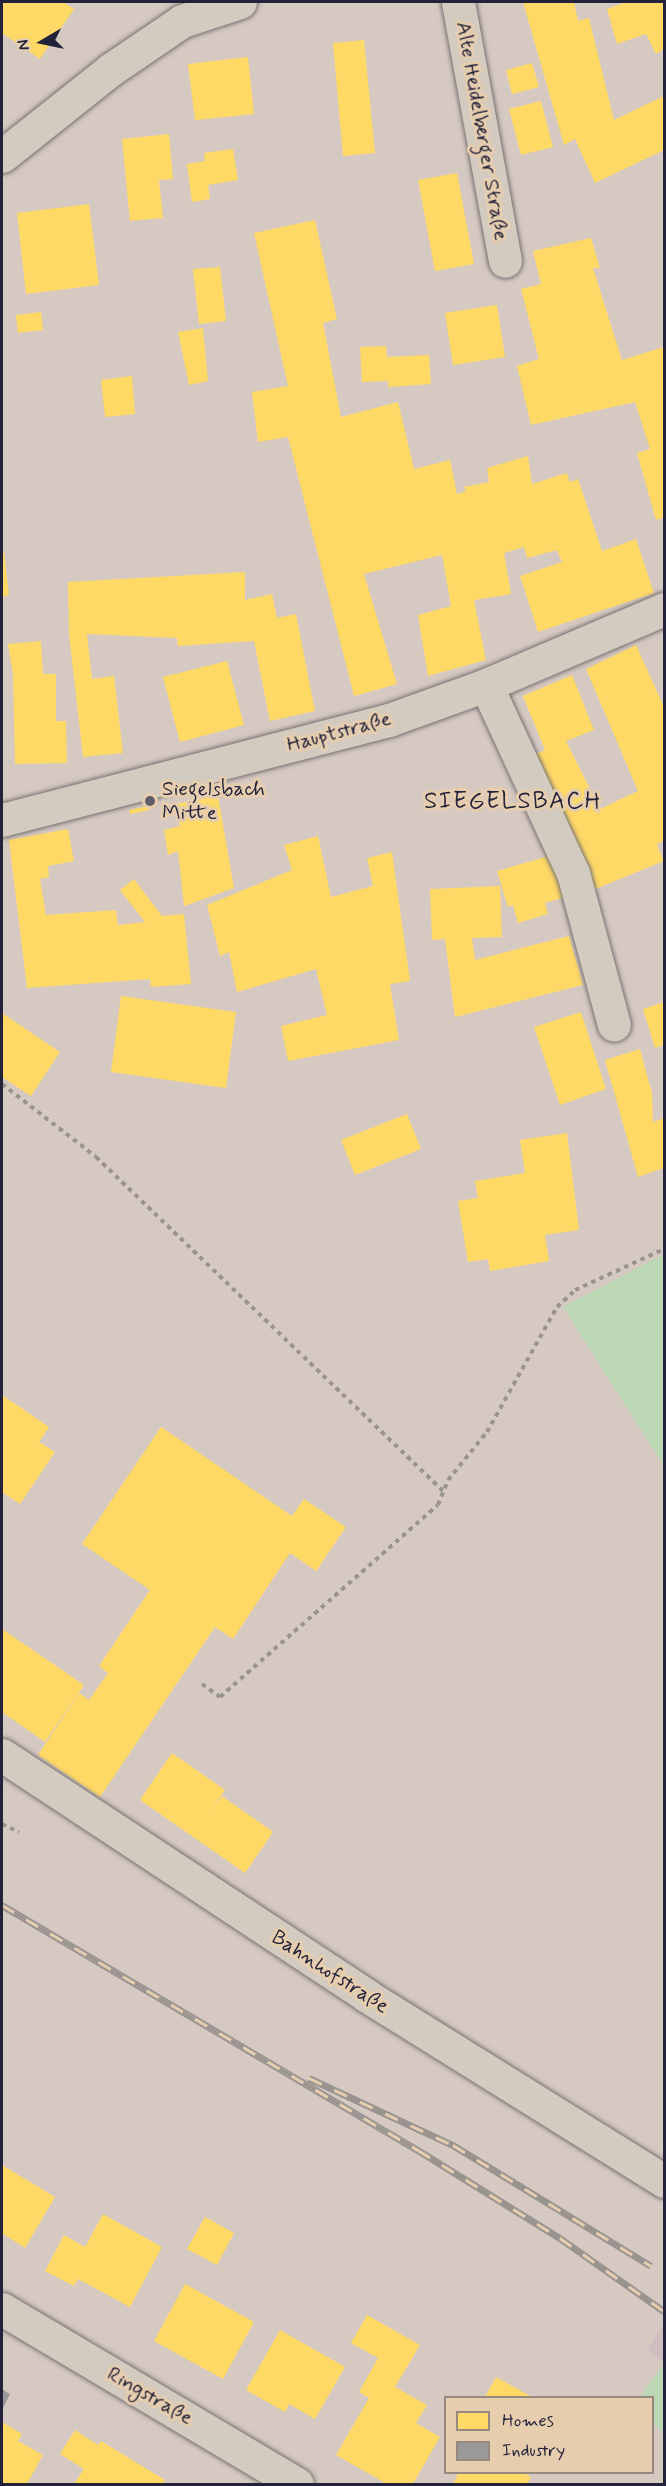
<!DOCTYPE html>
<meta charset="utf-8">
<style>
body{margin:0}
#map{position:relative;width:666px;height:2486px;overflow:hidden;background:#d6c9c1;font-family:Mynerve,sans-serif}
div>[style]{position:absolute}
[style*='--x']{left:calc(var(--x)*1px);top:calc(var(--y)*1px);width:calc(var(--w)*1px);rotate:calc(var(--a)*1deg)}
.built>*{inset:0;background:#cebebf}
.green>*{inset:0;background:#bcd7b3}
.homes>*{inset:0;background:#ffd966}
.industry>*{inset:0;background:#999}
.path>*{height:4px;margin-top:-2px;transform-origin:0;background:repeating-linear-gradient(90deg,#9a9491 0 4.5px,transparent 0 9px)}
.roads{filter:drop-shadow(0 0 2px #777273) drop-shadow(0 0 2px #777273)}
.street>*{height:33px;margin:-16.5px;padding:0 16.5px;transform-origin:16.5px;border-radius:16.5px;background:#d4cbc0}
.secondary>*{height:33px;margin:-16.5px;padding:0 16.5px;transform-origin:16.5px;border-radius:16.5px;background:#d4cbc0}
.rail>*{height:7px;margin-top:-3.5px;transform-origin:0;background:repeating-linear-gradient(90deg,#e6cdae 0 14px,#9a9491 0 28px);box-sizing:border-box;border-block:2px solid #9a9491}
.dots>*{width:16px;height:16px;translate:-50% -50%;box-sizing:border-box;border:3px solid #e6cdae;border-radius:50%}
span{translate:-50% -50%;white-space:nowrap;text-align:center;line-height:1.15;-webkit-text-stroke:6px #e6cdae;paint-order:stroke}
.street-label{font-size:21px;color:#22223b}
.poi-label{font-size:21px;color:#22223b}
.left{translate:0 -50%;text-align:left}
.quarter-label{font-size:24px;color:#22223b;letter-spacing:1.5px}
.frame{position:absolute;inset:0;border:3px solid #22223b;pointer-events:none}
.legend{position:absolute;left:444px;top:2396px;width:210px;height:78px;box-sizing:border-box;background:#e6cdae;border:2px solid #988980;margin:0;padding:8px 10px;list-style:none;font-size:18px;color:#22223b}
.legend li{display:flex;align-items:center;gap:12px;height:30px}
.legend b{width:30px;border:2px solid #988980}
.north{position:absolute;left:12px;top:12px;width:60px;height:60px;-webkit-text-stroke:4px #e6cdae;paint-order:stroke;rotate:261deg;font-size:16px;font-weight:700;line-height:24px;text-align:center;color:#22223b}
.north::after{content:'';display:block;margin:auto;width:21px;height:27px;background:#22223b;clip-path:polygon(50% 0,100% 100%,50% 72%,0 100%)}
</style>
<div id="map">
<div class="built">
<div style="clip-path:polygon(664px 2323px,664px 2362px,647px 2350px)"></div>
</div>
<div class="green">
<div style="clip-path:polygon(664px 1254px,664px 1466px,563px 1307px)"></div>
<div style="clip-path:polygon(661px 2367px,664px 2370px,664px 2434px,653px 2423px,652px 2398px,640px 2397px)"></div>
</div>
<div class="homes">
<div style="clip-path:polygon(2px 2px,63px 2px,74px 9px,40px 59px,2px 33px)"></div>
<div style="clip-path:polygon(523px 2px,574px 2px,578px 21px,589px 18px,614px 120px,664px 96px,664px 150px,595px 183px,575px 139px,564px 145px)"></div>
<div style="clip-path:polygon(627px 2px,664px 2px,664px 49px,656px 54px,646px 34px,617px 44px,607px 9px)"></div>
<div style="clip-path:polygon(364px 40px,375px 153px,343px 156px,333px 43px)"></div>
<div style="clip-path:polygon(248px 57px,254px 114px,195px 120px,188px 64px)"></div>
<div style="clip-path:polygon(532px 63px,539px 87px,512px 94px,506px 70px)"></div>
<div style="clip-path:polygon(541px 101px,553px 147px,521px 155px,509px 109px)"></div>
<div style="clip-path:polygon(169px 134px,173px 179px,159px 180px,163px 218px,130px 221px,122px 139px)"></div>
<div style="clip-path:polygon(233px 149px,238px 180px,208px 185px,210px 199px,192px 202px,187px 164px,205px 161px,204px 153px)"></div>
<div style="clip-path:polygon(457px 173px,474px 264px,435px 271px,418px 180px)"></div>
<div style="clip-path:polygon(89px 204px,99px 285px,26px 294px,17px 213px)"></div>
<div style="clip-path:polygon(315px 220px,337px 319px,323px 323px,341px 417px,398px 402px,414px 469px,450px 460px,457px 494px,466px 491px,464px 487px,489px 482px,487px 468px,528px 456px,532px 484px,567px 473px,570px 482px,578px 479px,602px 551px,636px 539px,654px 593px,538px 632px,520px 576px,562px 562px,557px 550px,527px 558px,524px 547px,504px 553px,511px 594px,474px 600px,486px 660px,428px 676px,418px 615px,451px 606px,442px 555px,364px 574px,397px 684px,354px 696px,288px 437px,258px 442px,252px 392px,288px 386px,254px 233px)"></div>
<div style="clip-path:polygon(591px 238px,600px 268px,593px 268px,622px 360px,664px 347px,664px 517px,656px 520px,637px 453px,650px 449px,635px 402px,531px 425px,517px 366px,539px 359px,521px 289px,541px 284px,533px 251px)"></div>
<div style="clip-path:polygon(220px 267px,226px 321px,199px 324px,193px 269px)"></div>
<div style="clip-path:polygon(497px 305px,505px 357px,453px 365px,445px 313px)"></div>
<div style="clip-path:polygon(41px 312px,43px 330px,18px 333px,16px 315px)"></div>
<div style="clip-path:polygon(203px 328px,208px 381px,189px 385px,178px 332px)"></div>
<div style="clip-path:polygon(386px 346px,387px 357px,429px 355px,431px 384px,388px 387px,388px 381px,362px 382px,360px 347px)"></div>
<div style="clip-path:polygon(132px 376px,135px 414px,105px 417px,101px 380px)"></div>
<div style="clip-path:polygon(4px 552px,9px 595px,2px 597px,2px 553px)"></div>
<div style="clip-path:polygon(245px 572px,245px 600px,272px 594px,277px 618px,296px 614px,315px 711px,270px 721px,254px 641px,178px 646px,177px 638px,87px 634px,92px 679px,114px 676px,123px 753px,83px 757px,69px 634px,68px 582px)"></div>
<div style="clip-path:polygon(41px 641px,43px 674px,56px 674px,56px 721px,66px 721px,67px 763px,15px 764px,13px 675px,8px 644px)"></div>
<div style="clip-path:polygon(636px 645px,664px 707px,664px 840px,657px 845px,664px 861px,593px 890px,533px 755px,545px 750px,523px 696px,572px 675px,594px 730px,566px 741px,600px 809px,638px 791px,586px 669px)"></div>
<div style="clip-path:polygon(227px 661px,244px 725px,180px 742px,163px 677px)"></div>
<div style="clip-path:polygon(218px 796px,234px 888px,184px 906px,178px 851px,168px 855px,164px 830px,180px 826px,174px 804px)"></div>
<div style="clip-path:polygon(149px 806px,150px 810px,130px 814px,129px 810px)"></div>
<div style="clip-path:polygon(68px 829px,74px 861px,48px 866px,49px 877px,40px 879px,46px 915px,116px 910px,118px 925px,145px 922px,120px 890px,134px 879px,162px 916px,184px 914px,191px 984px,151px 987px,150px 979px,27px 988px,9px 840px)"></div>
<div style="clip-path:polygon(318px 836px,331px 897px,373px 886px,367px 858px,392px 852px,410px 981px,390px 984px,399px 1040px,288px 1061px,281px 1026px,327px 1015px,316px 969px,237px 992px,229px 952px,220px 956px,207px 905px,292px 870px,284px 845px)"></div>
<div style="clip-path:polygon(553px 855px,565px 897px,545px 903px,548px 914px,518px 923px,513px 905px,508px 907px,497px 871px)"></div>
<div style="clip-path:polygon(500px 886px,502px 937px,472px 938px,475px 960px,569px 936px,583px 985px,455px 1017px,445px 939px,432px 940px,430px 889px)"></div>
<div style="clip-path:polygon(121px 996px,236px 1012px,226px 1088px,111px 1072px)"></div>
<div style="clip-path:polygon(664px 1002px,664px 1045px,655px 1048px,643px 1009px)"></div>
<div style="clip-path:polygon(581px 1012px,606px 1089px,560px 1105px,534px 1027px)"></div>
<div style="clip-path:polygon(2px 1013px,60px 1052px,31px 1096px,2px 1077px)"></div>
<div style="clip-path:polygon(640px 1049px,652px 1093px,653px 1122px,664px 1118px,664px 1168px,638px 1177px,605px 1060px)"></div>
<div style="clip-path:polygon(407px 1114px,421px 1149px,355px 1175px,341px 1140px)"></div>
<div style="clip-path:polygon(567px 1133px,579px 1230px,545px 1235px,549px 1261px,490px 1271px,488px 1259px,468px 1262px,458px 1201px,478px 1198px,475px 1181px,525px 1173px,520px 1140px)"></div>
<div style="clip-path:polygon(2px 1395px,49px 1427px,39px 1442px,55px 1452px,20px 1504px,2px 1492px)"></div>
<div style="clip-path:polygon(161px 1427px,292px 1516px,304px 1499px,346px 1527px,316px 1571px,290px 1553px,233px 1639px,215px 1627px,100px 1797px,38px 1755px,79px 1693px,89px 1700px,108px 1673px,99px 1666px,150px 1590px,82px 1544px)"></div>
<div style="clip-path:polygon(2px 1629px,84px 1685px,45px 1742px,2px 1712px)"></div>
<div style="clip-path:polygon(172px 1753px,225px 1790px,210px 1812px,222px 1796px,273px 1832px,245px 1873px,140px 1800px)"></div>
<div style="clip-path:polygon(2px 2165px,55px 2197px,25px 2248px,2px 2233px)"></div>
<div style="clip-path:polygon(103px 2214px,162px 2247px,130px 2307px,78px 2279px,74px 2286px,45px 2271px,64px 2235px,85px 2247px)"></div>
<div style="clip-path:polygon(205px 2217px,234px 2233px,217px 2265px,187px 2249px)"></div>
<div style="clip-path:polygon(185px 2284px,254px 2322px,223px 2379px,154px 2341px)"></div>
<div style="clip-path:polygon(367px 2315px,420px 2345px,395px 2387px,427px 2405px,416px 2423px,440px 2437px,413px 2484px,387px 2484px,336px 2455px,369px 2398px,359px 2392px,378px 2358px,351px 2343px)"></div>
<div style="clip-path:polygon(280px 2330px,345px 2367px,315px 2419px,289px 2404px,285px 2412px,246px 2390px)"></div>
<div style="clip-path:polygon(496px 2377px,532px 2397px,485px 2397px)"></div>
<div style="clip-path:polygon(2px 2422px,22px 2434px,18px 2441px,43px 2455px,27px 2484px,2px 2484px)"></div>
<div style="clip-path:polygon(75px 2430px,98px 2445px,101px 2441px,165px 2480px,163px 2484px,74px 2484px,84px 2469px,60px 2454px)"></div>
<div style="clip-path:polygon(459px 2472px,522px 2472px,531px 2477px,527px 2484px,453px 2484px)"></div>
</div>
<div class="industry">
<div style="clip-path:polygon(2px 2389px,10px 2394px,2px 2410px)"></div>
</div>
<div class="path">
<div style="--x:2;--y:1084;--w:119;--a:37.8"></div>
<div style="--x:96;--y:1157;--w:482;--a:43.9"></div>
<div style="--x:202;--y:1684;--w:22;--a:36"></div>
<div style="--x:220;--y:1697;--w:290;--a:-41.4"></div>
<div style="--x:438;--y:1505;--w:27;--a:-68"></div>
<div style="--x:448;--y:1480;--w:62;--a:-50.9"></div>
<div style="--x:487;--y:1432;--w:143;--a:-60.8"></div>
<div style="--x:557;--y:1307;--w:25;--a:-43"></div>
<div style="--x:575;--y:1290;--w:98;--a:-24.7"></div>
<div style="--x:2;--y:1824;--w:19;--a:25"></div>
</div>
<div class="roads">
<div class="street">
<div style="--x:458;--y:2;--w:263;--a:79.7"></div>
<div style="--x:2;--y:156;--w:138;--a:-38.5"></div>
<div style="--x:110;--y:70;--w:87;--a:-34.2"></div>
<div style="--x:182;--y:21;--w:61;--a:-18.1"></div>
<div style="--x:486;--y:685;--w:207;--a:65.2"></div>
<div style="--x:573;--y:873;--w:157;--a:74.9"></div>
<div style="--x:2;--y:1755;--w:437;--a:33.4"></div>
<div style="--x:367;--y:1996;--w:350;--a:31.9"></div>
<div style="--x:2;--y:2309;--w:343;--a:30.7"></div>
</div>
<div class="secondary">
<div style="--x:2;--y:820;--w:400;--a:-14.5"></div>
<div style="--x:389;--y:720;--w:103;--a:-19.8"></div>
<div style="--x:486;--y:685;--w:194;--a:-23.1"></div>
</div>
</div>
<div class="rail">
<div style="--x:2;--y:1905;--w:483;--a:30.5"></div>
<div style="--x:418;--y:2150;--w:167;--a:31.8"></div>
<div style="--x:560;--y:2238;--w:127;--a:35.1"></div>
<div style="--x:309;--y:2078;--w:159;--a:25"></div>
<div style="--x:453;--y:2145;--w:232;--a:31.4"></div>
</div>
<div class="dots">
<div style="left:150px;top:801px;background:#615c6a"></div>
</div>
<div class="street-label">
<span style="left:482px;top:131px;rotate:80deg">Alte Heidelberger Straße</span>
<span style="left:339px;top:732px;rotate:-15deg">Hauptstraße</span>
<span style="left:330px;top:1972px;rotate:33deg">Bahnhofstraße</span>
<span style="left:150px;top:2396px;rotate:30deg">Ringstraße</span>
</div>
<div class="poi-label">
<span class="left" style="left:162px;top:801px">Siegelsbach<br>Mitte</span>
</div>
<div class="quarter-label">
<span style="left:513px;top:802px">SIEGELSBACH</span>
</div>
<div class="frame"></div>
<ul class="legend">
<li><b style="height:16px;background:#ffd966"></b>Homes</li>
<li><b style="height:16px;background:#999"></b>Industry</li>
</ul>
<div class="north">N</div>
</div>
